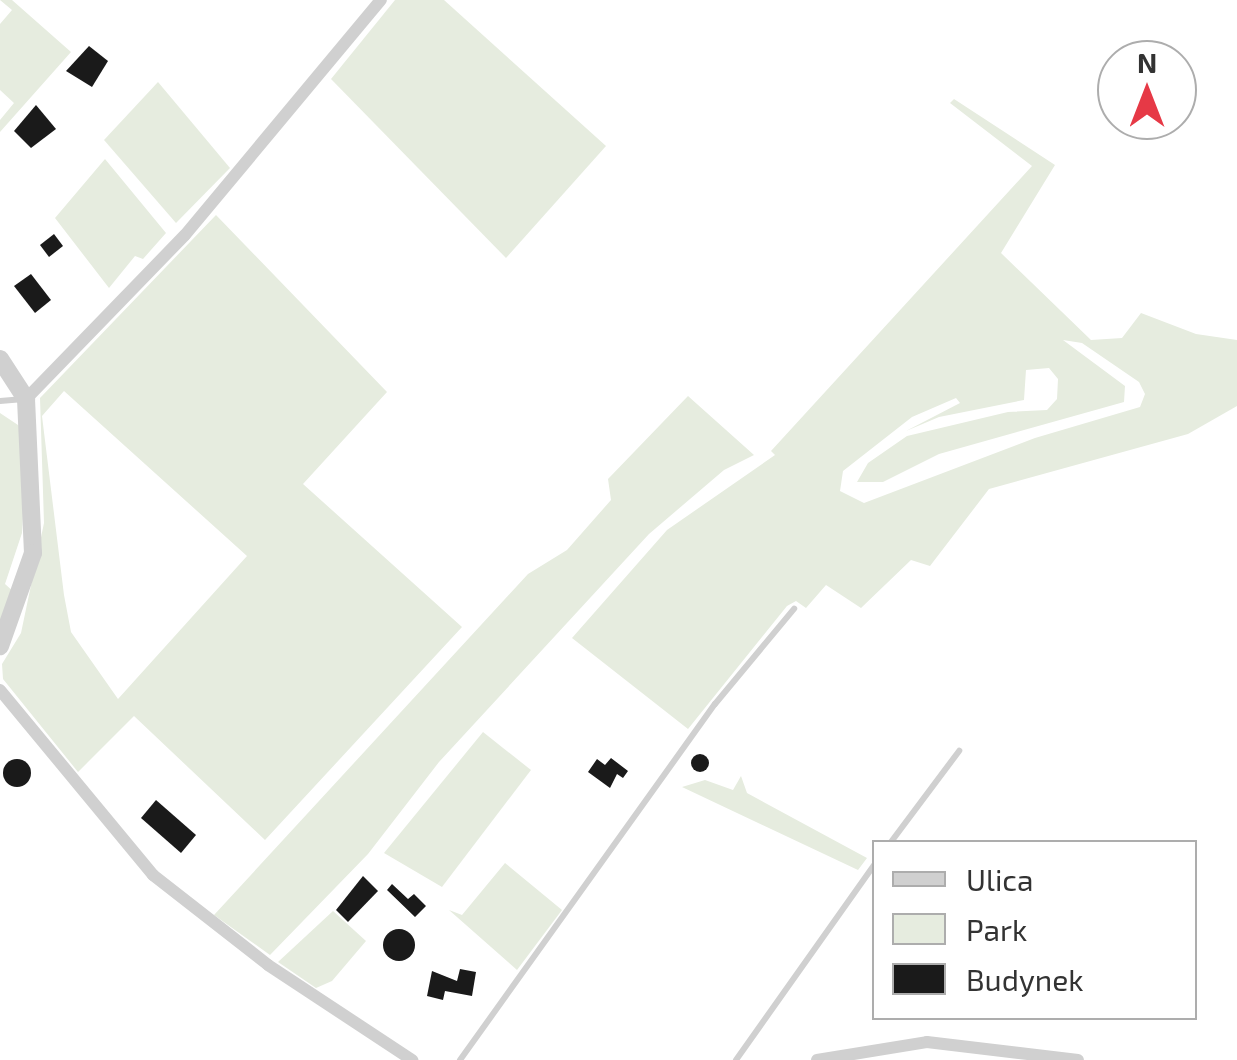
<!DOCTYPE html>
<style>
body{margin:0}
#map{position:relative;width:1237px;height:1060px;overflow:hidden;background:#fff;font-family:"Exo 2",sans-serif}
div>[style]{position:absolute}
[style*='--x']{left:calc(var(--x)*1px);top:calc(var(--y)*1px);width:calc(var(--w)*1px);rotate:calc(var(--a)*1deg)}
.green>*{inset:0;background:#e6ecdf}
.building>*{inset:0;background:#1a1a1a}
.round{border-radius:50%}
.service>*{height:6px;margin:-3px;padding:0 3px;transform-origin:3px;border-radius:3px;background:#d0d0d0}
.minor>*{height:12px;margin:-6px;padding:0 6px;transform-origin:6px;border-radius:6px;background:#d0d0d0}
.tertiary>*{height:18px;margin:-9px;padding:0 9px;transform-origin:9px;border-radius:9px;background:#d0d0d0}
span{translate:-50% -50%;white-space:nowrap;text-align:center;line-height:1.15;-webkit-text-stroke:10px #fff;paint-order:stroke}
.legend{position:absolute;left:872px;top:840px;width:325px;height:180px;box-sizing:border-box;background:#fff;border:2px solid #adadad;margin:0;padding:12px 18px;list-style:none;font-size:30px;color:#333}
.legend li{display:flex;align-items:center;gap:20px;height:50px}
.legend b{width:50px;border:2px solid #adadad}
.north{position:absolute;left:1097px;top:40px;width:100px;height:100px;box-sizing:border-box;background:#fff;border:2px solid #adadad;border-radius:50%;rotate:0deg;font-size:28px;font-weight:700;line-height:40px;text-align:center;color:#333}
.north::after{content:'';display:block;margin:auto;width:35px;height:45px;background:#e63946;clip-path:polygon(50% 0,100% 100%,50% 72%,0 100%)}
</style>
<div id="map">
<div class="green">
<div style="clip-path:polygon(0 0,12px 0,71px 52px,0 132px,0 120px,14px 103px,0 90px,0 24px,12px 10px)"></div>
<div style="clip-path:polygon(395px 0,444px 0,606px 146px,506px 258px,331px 79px)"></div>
<div style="clip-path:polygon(158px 82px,230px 168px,176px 223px,104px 140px)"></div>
<div style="clip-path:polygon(evenodd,954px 99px,1055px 165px,1001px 253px,1091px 340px,1122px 338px,1141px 313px,1196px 334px,1237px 340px,1237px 406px,1188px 434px,989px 489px,930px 566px,911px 560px,861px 608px,826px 585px,806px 608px,796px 601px,787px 606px,688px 729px,572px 638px,667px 530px,775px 455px,771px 451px,1032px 166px,950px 103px,954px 99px,1063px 340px,1082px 343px,1139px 382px,1145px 394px,1140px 407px,1035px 438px,864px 503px,840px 491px,843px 471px,912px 417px,956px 398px,960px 403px,906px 431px,939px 417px,1024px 400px,1026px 370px,1049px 368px,1058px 379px,1057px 399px,1047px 410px,1008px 412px,907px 436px,868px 463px,857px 482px,883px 482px,939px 454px,1124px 402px,1125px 386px,1063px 340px)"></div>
<div style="clip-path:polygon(105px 159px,166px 233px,143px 259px,135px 256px,109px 288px,55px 218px)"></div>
<div style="clip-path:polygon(evenodd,216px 215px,387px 392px,303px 484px,462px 627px,265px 840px,134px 716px,78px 772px,3px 679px,2px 664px,21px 633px,44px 523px,40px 398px,216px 215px,64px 391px,247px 556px,118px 699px,71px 632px,64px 595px,42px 416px,64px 391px)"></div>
<div style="clip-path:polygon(688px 396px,754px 455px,724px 470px,649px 534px,439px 762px,368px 854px,270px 955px,214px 915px,528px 574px,567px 550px,611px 500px,608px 479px)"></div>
<div style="clip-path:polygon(0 413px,21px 427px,24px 494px,22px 533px,5px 584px,15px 593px,0 624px)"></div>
<div style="clip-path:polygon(483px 732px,531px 770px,442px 887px,384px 853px)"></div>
<div style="clip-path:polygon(741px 776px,747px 793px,867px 858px,858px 870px,682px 787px,705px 780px,733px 790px)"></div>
<div style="clip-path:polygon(505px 863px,562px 910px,517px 970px,449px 910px,462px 915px)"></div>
<div style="clip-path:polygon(333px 911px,366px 941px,332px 981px,316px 988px,278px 962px)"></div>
</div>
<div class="building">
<div style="clip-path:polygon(89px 46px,108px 61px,92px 87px,66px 71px)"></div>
<div style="clip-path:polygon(36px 105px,56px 129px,31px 148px,14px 131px)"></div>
<div style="clip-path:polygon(54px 234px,63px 246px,49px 257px,40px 245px)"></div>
<div style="clip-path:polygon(31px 274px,51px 300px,35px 313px,14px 286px)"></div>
<div class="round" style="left:691px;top:754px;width:18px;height:18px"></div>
<div style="clip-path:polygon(611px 758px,628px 771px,623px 778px,617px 774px,610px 788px,588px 772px,597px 759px,605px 765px)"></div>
<div class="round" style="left:3px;top:759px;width:28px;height:28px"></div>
<div style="clip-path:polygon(156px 800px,196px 835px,181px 853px,141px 818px)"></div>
<div style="clip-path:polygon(363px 876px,378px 891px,348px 922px,336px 910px)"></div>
<div style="clip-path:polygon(392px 884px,408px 899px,414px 894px,426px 906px,415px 917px,387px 890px)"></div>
<div class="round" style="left:383px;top:929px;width:32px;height:32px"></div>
<div style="clip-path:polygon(460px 969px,476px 972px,472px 996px,445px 991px,443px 1000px,427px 996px,432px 971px,457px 981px)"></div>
</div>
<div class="service">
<div style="--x:0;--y:401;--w:24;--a:-5"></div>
<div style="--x:891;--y:842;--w:114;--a:-53.2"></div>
<div style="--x:460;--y:1060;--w:438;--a:-54.4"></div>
<div style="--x:715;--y:704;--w:124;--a:-50.3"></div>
<div style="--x:736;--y:1060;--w:239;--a:-54.7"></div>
</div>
<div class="minor">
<div style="--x:26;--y:399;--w:228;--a:-45.9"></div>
<div style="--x:185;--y:235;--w:306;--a:-50.2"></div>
<div style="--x:0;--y:690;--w:240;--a:50.4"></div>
<div style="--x:153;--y:875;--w:146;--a:38"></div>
<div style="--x:268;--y:965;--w:173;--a:33.4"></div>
<div style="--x:817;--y:1060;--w:111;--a:-9.3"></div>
<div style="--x:927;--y:1042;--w:152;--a:6.8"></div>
</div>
<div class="tertiary">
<div style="--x:0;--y:359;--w:48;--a:57"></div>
<div style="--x:26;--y:399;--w:154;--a:87.4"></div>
<div style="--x:33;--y:553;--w:99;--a:109.5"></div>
</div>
<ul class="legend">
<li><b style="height:12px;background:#d0d0d0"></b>Ulica</li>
<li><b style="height:28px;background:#e6ecdf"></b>Park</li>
<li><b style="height:28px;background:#1a1a1a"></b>Budynek</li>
</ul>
<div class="north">N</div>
</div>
